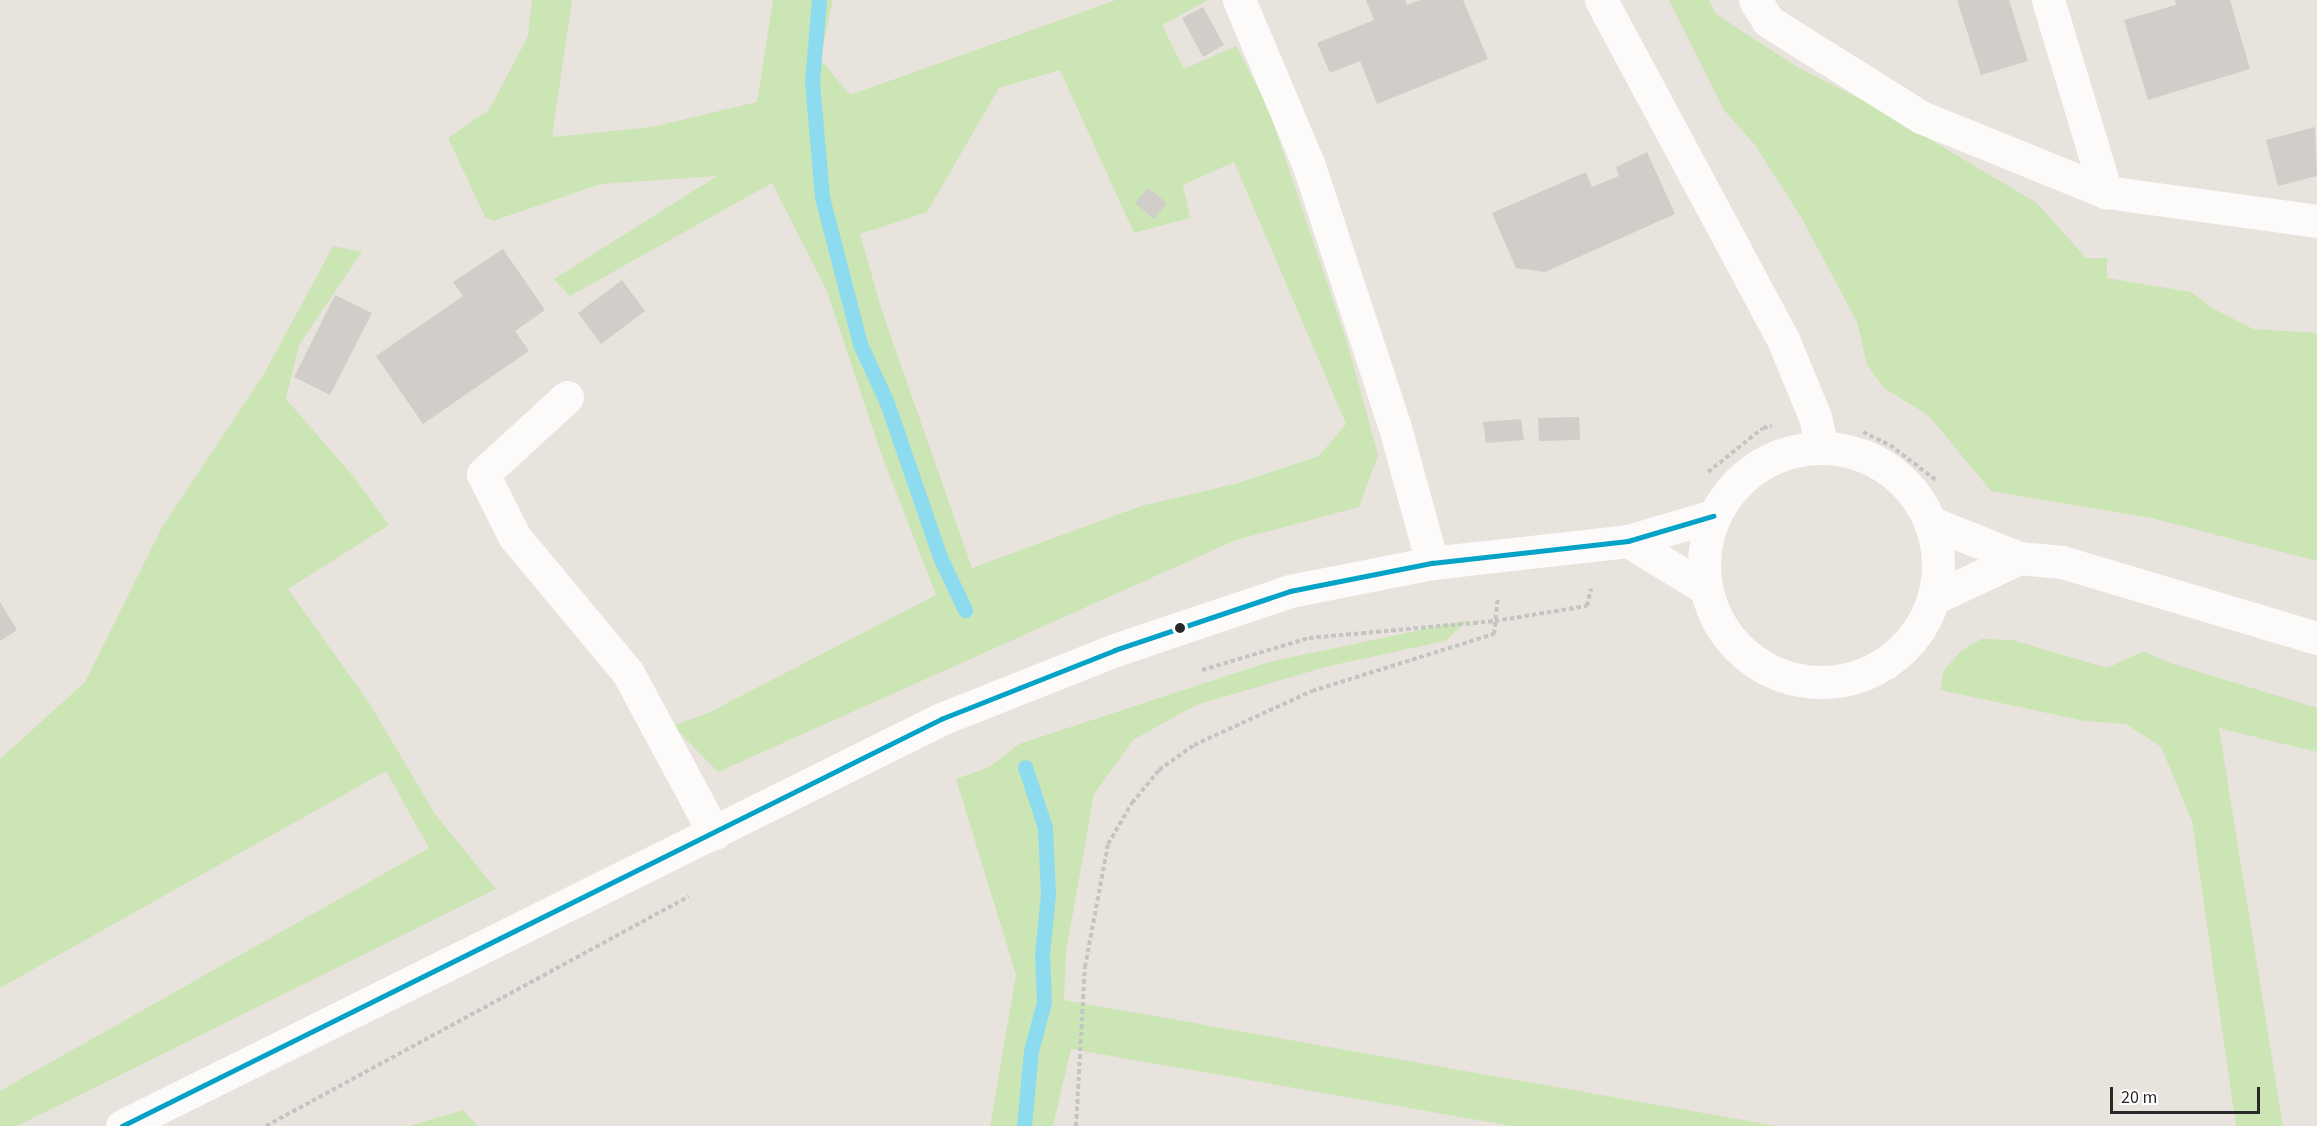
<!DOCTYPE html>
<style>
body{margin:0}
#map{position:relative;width:2317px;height:1126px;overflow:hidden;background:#e9e3de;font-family:"Source Sans 3",sans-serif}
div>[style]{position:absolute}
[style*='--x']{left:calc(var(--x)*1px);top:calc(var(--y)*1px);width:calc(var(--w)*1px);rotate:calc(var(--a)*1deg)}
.green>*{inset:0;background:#cce5b4}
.stream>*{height:15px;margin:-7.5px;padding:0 7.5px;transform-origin:7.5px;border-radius:7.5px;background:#8ddbef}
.building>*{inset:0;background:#d1cdc9}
.path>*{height:4px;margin-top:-2px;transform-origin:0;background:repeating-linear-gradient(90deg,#c4c4c3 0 4.5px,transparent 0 7.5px)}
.minor>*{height:33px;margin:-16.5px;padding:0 16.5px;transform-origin:16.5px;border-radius:16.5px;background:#fcfbfa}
.tertiary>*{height:33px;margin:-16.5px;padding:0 16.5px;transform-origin:16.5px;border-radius:16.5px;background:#fcfbfa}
.tertiary>.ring{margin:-16.5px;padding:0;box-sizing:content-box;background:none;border:33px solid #fcfbfa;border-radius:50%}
.bus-1>*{height:4.5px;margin:-2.25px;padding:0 2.25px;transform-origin:2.25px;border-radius:2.25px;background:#02a3c6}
.dots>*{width:16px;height:16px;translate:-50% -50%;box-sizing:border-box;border:3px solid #fff;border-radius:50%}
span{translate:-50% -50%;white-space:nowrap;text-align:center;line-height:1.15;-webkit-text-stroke:4.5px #fff;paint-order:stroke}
.scale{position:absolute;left:2110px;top:1087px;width:150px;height:27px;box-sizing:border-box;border:3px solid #292929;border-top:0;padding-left:8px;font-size:18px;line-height:21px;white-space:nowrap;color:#292929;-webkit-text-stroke:4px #fff;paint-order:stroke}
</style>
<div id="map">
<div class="green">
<div style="clip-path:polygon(evenodd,532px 0,572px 0,552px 137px,652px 127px,757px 102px,773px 0,833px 0,820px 59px,850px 95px,1116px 0,1208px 0,1162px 25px,1184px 69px,1236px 46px,1268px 107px,1347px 342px,1378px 455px,1359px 507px,1236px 540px,718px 772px,673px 726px,710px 712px,936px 595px,882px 456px,826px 289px,772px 183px,570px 296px,554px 279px,717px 176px,601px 184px,493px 221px,485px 217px,448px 138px,489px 110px,528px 36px,532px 0,1060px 70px,1134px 233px,1190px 218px,1183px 185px,1234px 162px,1346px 424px,1319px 456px,1235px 484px,1141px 506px,972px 568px,882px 311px,860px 234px,927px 212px,999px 88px,1060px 70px)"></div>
<div style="clip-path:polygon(1669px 0,1709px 0,1716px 14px,1799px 68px,1874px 106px,2037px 203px,2086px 258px,2107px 258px,2107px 278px,2191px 292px,2214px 309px,2253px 329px,2317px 333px,2317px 561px,2151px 518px,1991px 491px,1929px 416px,1884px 388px,1867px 365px,1857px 322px,1801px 217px,1755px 145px,1724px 110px)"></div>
<div style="clip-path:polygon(333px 246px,362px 252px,299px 345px,286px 399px,354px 477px,389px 525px,288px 589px,370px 704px,435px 814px,496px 889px,17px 1126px,0 1126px,0 1091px,429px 848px,386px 771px,0 988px,0 759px,85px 682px,161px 529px,264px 374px)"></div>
<div style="clip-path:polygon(1468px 620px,1445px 641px,1329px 666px,1196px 705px,1133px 740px,1094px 794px,1066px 952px,1064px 1000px,1777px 1126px,1512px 1126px,1071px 1049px,1053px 1126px,990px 1126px,1016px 975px,956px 779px,989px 767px,1019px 744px,1269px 662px)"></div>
<div style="clip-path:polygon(1981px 639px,2013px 640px,2107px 668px,2144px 651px,2167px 662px,2317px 708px,2317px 752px,2219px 728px,2283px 1126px,2236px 1126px,2192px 821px,2161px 747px,2126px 724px,2085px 721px,1940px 690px,1944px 670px,1961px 651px)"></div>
<div style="clip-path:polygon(463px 1110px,478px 1126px,409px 1126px)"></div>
</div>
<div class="stream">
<div style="--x:819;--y:0;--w:82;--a:94.9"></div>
<div style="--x:812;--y:82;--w:115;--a:85"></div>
<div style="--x:822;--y:197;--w:152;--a:75.5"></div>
<div style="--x:860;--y:344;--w:65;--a:65.4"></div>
<div style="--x:887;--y:403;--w:163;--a:71"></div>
<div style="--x:940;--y:557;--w:59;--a:64.7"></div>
<div style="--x:1024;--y:1126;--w:75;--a:-84.7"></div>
<div style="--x:1031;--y:1051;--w:51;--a:-75.1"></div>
<div style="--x:1044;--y:1002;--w:48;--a:-92.4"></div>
<div style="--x:1042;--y:954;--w:60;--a:-84.3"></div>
<div style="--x:1048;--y:894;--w:67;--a:-92.6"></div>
<div style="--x:1045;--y:827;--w:63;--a:-108.4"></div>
</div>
<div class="building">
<div style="clip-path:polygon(1366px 0,1405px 0,1407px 5px,1420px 0,1463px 0,1488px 59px,1377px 104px,1360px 61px,1330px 73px,1317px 43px,1374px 20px)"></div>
<div style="clip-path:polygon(1957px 0,2009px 0,2028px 61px,1981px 75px)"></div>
<div style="clip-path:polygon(2175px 0,2230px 0,2250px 69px,2148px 100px,2124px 20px,2176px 5px)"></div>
<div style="clip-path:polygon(1203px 7px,1224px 45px,1203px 57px,1182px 18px)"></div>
<div style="clip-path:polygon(2315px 127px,2317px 176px,2278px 186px,2266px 140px)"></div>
<div style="clip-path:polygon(1647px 152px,1675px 214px,1545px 272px,1516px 268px,1492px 213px,1586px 172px,1592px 187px,1619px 176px,1616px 167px)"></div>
<div style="clip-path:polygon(1148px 188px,1167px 203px,1154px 219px,1135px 203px)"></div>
<div style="clip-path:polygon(503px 249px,545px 310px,515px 331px,529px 351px,423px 424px,376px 356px,463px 296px,453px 282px)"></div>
<div style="clip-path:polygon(622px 280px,645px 311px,601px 344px,578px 313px)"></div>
<div style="clip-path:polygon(335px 295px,372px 313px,330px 395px,294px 377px)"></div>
<div style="clip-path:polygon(1579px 417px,1580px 440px,1539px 441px,1538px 418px)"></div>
<div style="clip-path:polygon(1521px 419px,1524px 440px,1486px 443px,1483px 422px)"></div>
<div style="clip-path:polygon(0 602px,17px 630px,0 641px)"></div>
</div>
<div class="path">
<div style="--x:1863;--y:432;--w:30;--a:26"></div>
<div style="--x:1890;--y:445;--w:58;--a:37.3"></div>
<div style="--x:1708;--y:472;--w:70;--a:-38.7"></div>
<div style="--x:1763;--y:428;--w:9;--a:-13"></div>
<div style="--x:1202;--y:670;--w:112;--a:-16.7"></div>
<div style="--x:1309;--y:638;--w:187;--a:-5.2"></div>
<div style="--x:1495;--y:621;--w:93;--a:-9.3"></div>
<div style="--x:1587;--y:606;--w:18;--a:-77"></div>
<div style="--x:266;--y:1126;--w:481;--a:-28.5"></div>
<div style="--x:1076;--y:1126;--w:159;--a:-86.8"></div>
<div style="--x:1085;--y:967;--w:125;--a:-79.4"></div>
<div style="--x:1108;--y:844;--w:48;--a:-59.7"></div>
<div style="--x:1132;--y:803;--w:43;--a:-50.7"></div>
<div style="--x:1159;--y:770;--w:43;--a:-35.5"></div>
<div style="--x:1194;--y:745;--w:130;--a:-24.6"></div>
<div style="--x:1312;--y:691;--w:191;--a:-17.4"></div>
<div style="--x:1494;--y:634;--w:36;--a:-84"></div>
</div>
<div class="minor">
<div style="--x:1239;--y:0;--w:177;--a:67.1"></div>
<div style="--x:1308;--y:163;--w:275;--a:71.8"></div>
<div style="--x:1394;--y:424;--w:144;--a:74.7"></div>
<div style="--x:1601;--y:0;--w:388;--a:61.8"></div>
<div style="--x:1784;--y:342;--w:81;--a:67.5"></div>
<div style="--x:1815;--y:417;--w:31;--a:77"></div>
<div style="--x:1755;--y:0;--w:25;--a:58"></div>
<div style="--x:1768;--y:21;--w:181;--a:32.1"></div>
<div style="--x:1921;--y:117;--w:200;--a:22.1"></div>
<div style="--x:2106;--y:192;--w:213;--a:7.8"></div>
<div style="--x:2048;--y:0;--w:201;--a:73.2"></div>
<div style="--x:567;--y:397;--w:114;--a:137.5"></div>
<div style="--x:483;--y:474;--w:69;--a:63.4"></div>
<div style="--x:514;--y:536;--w:178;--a:50.2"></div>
<div style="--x:628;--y:673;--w:182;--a:61.7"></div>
</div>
<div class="tertiary">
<div class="ring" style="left:1704px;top:448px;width:201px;height:201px"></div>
<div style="--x:1932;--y:523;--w:94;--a:21.9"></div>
<div style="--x:2019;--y:558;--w:43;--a:5.3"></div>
<div style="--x:2062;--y:562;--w:266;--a:16.6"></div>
<div style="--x:1628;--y:541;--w:90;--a:31.4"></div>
<div style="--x:1934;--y:598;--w:94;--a:-25.2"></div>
<div style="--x:122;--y:1126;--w:915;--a:-26.42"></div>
<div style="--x:941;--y:719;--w:187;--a:-21.6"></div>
<div style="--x:1115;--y:650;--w:185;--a:-18.6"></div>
<div style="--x:1290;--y:591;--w:145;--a:-11.2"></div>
<div style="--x:1432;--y:563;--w:197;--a:-6.4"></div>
<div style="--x:1628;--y:541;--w:89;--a:-16.4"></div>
</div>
<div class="bus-1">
<div style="--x:122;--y:1126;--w:915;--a:-26.42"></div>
<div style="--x:941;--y:719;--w:187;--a:-21.6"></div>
<div style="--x:1115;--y:650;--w:185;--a:-18.6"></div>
<div style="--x:1290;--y:591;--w:145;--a:-11.2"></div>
<div style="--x:1432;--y:563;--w:197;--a:-6.4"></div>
<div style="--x:1628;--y:541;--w:89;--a:-16.4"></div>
</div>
<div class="dots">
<div style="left:1180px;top:628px;background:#292929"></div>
</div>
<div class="scale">20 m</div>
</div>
